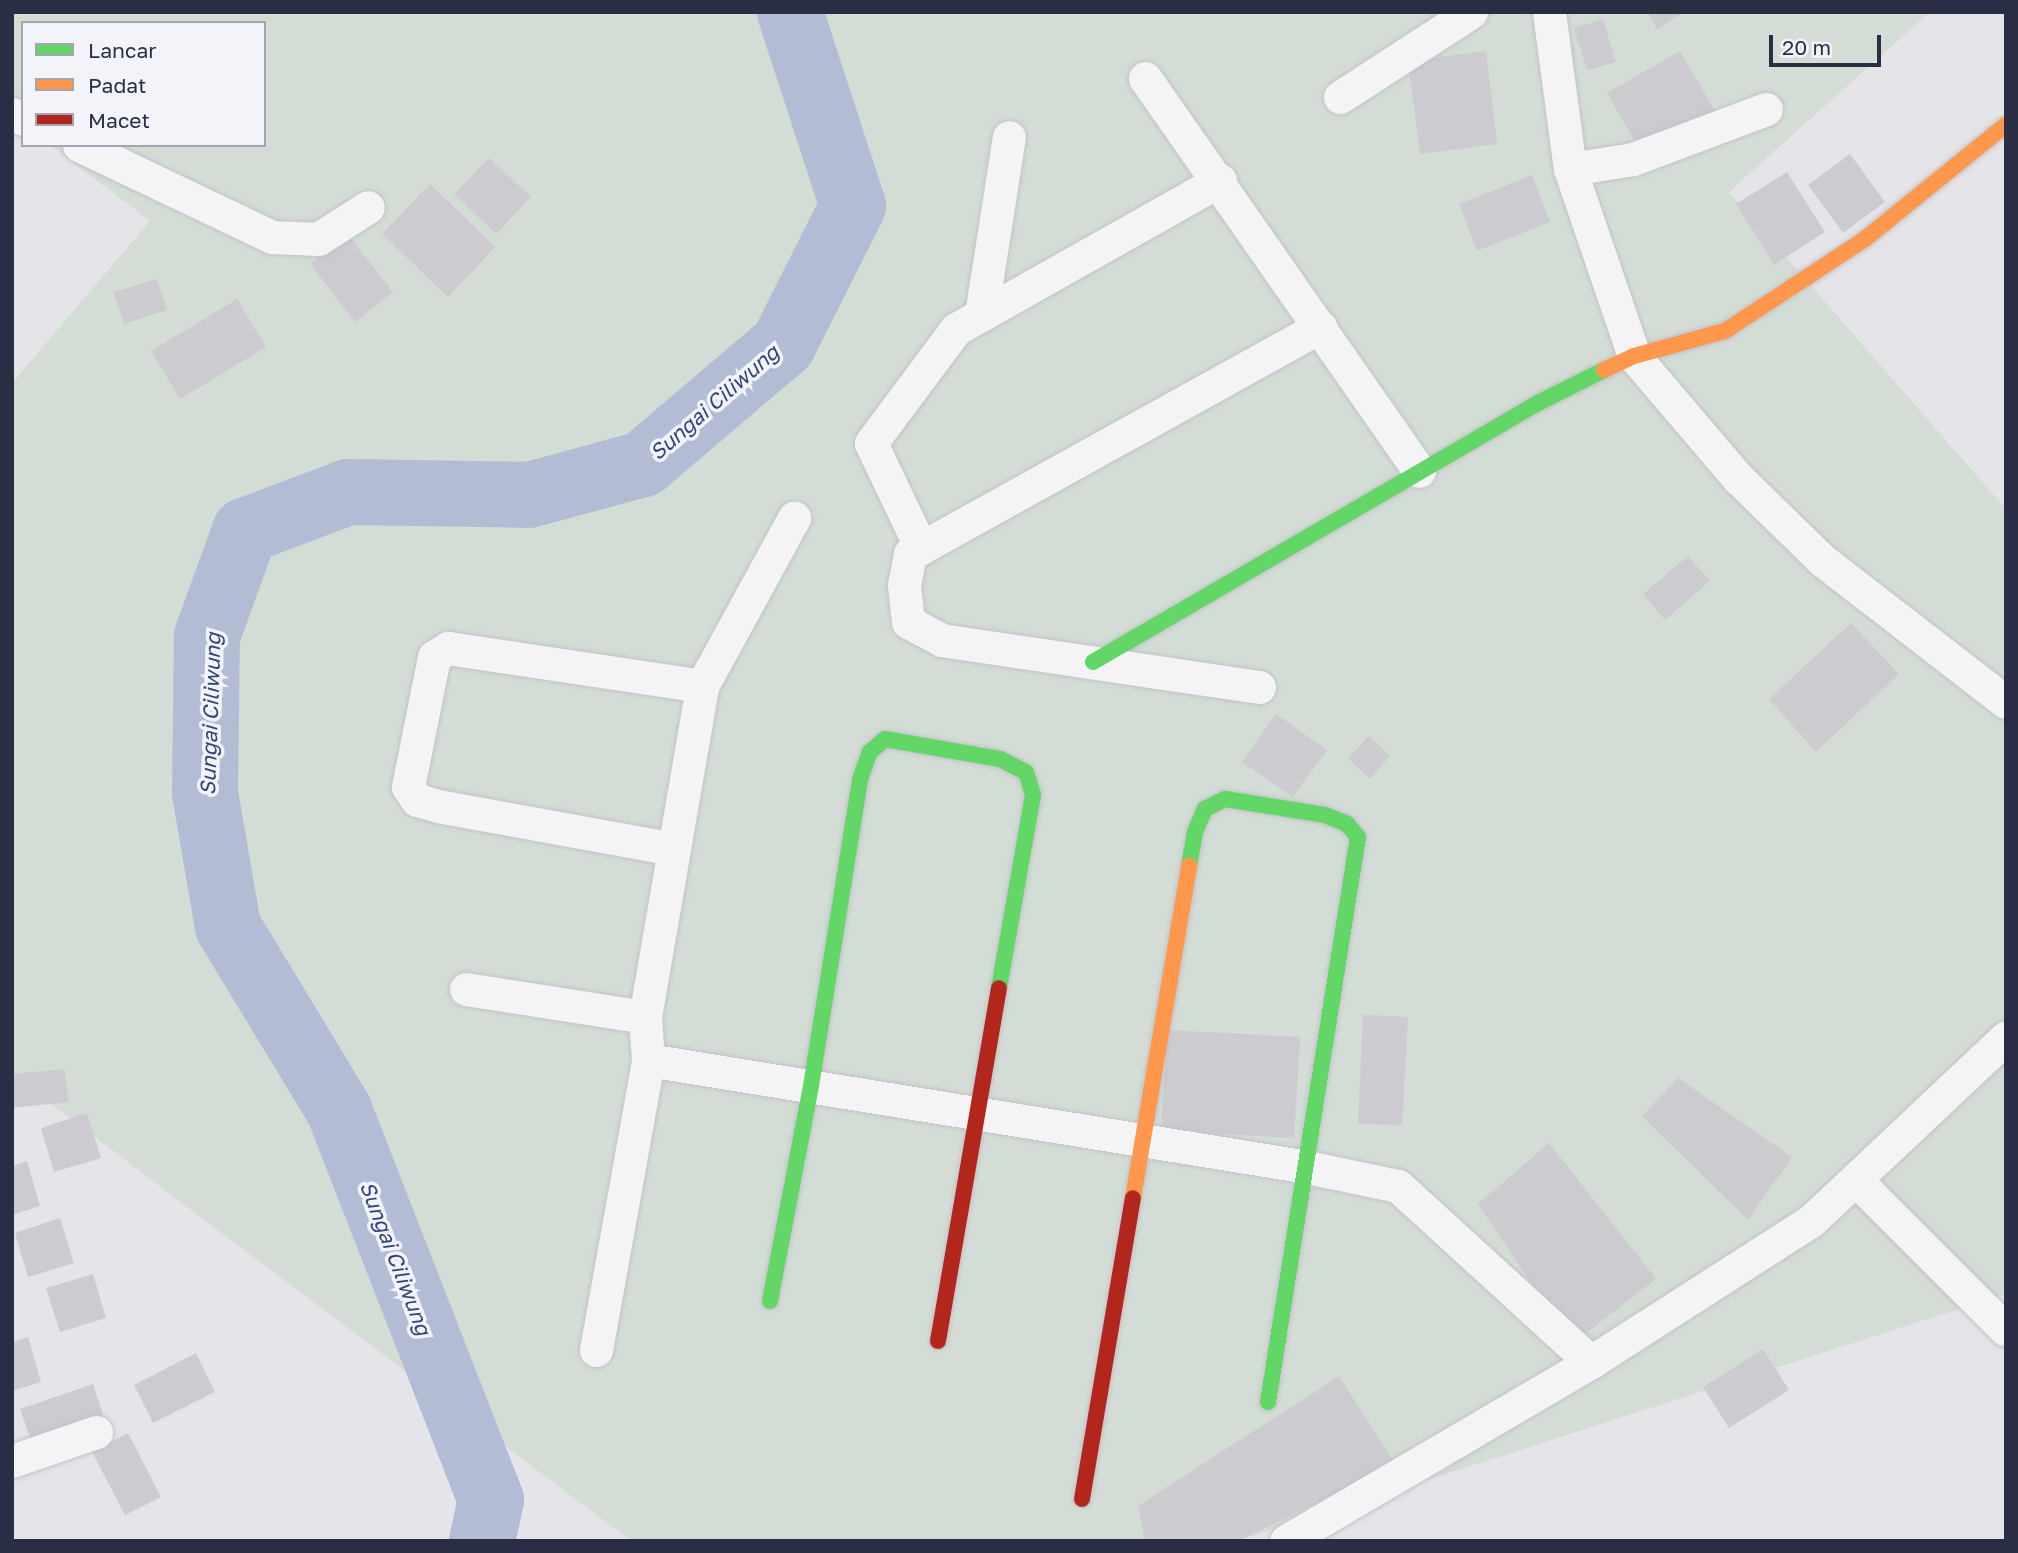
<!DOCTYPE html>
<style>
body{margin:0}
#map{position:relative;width:2018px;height:1553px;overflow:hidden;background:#e5e5e9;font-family:"Golos Text",sans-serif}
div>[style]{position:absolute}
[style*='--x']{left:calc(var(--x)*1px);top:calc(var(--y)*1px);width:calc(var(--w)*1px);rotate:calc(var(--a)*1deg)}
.green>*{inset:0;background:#d3ddd5}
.river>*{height:66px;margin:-33px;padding:0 33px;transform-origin:33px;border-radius:33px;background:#b3bcd5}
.building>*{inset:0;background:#cbcbd0}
.roads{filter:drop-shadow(0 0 2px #c3c3c7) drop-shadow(0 0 2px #c3c3c7)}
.street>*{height:33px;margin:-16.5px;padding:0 16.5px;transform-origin:16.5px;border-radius:16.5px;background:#f4f4f6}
.fast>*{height:16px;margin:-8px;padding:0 8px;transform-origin:8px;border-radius:8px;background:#63d668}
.slow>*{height:16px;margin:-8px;padding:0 8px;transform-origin:8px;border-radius:8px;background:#ff974d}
.jam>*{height:16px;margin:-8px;padding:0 8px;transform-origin:8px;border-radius:8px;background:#b3261e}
span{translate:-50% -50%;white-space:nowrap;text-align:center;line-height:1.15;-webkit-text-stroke:7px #f3f4f9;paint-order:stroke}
.water-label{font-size:21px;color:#32447b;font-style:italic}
.frame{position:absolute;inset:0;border:14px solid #2a2e45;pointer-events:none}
.legend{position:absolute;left:21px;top:21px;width:245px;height:126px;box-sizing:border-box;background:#f3f4f9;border:2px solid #a3a5b1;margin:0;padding:9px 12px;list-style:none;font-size:21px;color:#2a2e45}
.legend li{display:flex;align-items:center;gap:14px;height:35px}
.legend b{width:35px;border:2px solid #a3a5b1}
.scale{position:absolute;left:1769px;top:35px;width:112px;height:32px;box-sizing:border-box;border:4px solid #2a2e45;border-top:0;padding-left:9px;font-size:21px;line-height:24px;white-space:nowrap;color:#2a2e45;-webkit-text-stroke:5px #f3f4f9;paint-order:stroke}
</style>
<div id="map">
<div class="green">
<div style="clip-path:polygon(12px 12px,1930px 12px,1729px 192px,2006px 509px,2006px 1294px,1237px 1541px,631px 1541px,12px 1075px,12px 383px,150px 221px,50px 145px,264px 145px,264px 23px,23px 23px,23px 125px,12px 117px)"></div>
</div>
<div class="river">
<div style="--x:482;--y:1541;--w:42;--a:-77.6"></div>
<div style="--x:491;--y:1500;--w:419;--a:-111.3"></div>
<div style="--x:339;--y:1110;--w:214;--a:-121.2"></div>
<div style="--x:228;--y:927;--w:136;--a:-99.7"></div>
<div style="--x:205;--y:793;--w:157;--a:-89.3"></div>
<div style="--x:207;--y:636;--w:112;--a:-70.1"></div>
<div style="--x:245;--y:531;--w:110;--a:-20.7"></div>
<div style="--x:348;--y:492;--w:181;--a:0.9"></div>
<div style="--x:529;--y:495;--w:118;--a:-15.2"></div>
<div style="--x:643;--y:464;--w:184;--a:-40.4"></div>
<div style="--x:783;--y:345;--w:156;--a:-63.3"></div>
<div style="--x:853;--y:206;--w:204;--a:-108"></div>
</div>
<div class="building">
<div style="clip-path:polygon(1647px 12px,1683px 12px,1657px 29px)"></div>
<div style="clip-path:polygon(1603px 19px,1616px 62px,1587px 70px,1574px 28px)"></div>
<div style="clip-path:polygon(1486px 51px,1497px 144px,1420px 154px,1408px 61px)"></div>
<div style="clip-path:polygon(1680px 51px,1715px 111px,1642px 154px,1607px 93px)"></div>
<div style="clip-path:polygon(1850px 154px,1885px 202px,1843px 233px,1808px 185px)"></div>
<div style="clip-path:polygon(489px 158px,531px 197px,496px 234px,454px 194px)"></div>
<div style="clip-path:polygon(1787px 172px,1825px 232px,1774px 265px,1736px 204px)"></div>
<div style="clip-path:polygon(1532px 175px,1550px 222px,1477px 251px,1459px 204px)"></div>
<div style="clip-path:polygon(430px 184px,495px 247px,448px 297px,382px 234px)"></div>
<div style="clip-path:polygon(348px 235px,393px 292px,355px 322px,310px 264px)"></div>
<div style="clip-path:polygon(157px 279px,167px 310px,124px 324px,114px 292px)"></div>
<div style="clip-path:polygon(237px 299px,266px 347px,180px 399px,151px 351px)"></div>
<div style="clip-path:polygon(1688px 556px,1710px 581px,1665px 620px,1643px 594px)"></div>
<div style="clip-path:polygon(1851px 623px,1899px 674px,1816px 752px,1769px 699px)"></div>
<div style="clip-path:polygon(1276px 714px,1327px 750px,1293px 797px,1242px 762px)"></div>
<div style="clip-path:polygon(1369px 736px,1390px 756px,1370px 779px,1348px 758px)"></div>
<div style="clip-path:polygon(1363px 1015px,1408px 1017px,1402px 1125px,1358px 1124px)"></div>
<div style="clip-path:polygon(1167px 1030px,1300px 1037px,1294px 1138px,1161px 1131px)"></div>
<div style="clip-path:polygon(65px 1069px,68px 1102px,12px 1108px,12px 1074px)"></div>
<div style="clip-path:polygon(1678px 1078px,1792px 1157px,1748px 1220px,1642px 1116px)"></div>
<div style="clip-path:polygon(87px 1113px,101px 1158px,54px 1172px,41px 1128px)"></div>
<div style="clip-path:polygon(1549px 1143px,1656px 1279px,1572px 1344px,1478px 1204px)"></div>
<div style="clip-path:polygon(27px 1161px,40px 1206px,12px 1215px,12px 1166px)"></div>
<div style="clip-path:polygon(60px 1218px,74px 1263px,28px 1277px,15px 1233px)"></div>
<div style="clip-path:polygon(93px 1274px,106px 1318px,60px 1332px,46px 1288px)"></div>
<div style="clip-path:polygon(28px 1337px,41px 1382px,12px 1391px,12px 1342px)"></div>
<div style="clip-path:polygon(1763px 1349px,1789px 1390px,1729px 1428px,1703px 1387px)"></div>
<div style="clip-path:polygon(196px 1353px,215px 1392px,153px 1423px,134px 1385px)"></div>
<div style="clip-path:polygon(1339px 1376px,1396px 1465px,1238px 1541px,1145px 1541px,1138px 1506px)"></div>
<div style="clip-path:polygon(93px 1384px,106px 1424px,34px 1449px,20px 1409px)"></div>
<div style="clip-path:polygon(128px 1433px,161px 1497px,125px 1515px,92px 1452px)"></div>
</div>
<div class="roads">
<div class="street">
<div style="--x:1549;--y:12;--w:158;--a:82.4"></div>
<div style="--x:1570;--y:169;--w:198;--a:71.1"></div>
<div style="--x:1634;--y:356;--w:160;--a:49.6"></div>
<div style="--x:1738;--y:478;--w:117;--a:44.3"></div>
<div style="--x:1822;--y:560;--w:232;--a:37.7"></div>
<div style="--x:1145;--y:78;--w:479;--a:55.1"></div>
<div style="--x:1340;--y:97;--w:156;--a:-33"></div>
<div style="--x:12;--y:114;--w:12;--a:24"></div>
<div style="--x:79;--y:145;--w:214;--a:25.5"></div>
<div style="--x:272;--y:237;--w:46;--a:2.5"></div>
<div style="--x:318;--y:239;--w:59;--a:-32.6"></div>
<div style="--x:1570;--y:169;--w:64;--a:-9"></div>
<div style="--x:1633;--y:159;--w:142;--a:-20.6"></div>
<div style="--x:981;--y:315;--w:180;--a:-81.1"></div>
<div style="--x:921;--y:548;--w:116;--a:-115.5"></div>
<div style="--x:871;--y:443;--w:142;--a:-53.3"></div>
<div style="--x:956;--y:329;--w:303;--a:-29.4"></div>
<div style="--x:1259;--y:687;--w:320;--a:-171.6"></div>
<div style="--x:942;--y:640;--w:38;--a:-152"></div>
<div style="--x:908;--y:622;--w:37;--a:-96"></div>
<div style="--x:904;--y:585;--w:32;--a:-79"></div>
<div style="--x:910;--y:554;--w:469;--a:-29"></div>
<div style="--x:674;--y:849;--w:236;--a:-169.7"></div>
<div style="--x:442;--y:807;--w:26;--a:-164"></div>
<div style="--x:417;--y:800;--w:16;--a:-125"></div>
<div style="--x:408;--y:787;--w:133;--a:-78.7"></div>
<div style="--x:434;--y:657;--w:17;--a:-33"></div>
<div style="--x:448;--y:648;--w:257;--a:8.5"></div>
<div style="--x:466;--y:989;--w:181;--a:8.9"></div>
<div style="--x:648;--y:1060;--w:663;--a:9.21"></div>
<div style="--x:1302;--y:1166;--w:98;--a:11.8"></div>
<div style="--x:1398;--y:1186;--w:261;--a:42.4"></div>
<div style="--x:1856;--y:1180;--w:211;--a:45"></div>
<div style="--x:596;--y:1350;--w:295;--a:-79.8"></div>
<div style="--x:648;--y:1060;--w:43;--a:-94"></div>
<div style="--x:645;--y:1017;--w:336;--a:-80.2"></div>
<div style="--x:702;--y:686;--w:192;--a:-61.3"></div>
<div style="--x:12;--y:1461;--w:89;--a:-19"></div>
<div style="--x:1286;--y:1541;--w:354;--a:-30.4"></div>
<div style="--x:1591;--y:1362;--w:261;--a:-32.7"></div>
<div style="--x:1811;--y:1221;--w:268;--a:-43.3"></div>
</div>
<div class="fast">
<div style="--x:1093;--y:662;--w:515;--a:-30.2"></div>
<div style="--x:1538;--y:403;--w:74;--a:-26.6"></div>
<div style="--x:1189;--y:866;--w:35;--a:-80"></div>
<div style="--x:1195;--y:832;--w:25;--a:-67"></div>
<div style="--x:1205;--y:809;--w:22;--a:-27"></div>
<div style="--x:1225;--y:799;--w:101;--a:9.1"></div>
<div style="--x:1325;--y:815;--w:24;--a:22"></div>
<div style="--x:1347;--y:824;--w:17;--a:50"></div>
<div style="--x:1358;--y:837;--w:572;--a:99.05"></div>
<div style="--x:770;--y:1301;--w:219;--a:-79.2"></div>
<div style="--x:811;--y:1086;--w:311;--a:-80.9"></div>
<div style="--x:860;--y:779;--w:29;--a:-70"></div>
<div style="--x:870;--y:752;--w:20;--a:-41"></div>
<div style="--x:885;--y:739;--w:117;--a:9.9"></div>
<div style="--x:1000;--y:759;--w:29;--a:27"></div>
<div style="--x:1026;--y:772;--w:24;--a:73"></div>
<div style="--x:1033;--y:795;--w:196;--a:100"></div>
</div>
<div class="slow">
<div style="--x:1604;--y:370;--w:33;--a:-25"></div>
<div style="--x:1634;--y:356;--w:94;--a:-15.4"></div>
<div style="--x:1725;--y:331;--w:168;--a:-33.3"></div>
<div style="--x:1865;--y:239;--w:181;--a:-39"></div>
<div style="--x:1133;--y:1198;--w:337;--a:-80.4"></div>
</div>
<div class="jam">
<div style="--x:938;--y:1341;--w:358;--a:-80.2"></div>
<div style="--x:1082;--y:1499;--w:305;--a:-80.4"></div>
</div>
</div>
<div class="water-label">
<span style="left:714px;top:402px;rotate:-41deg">Sungai Ciliwung</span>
<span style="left:210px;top:714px;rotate:-88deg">Sungai Ciliwung</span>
<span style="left:396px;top:1258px;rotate:69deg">Sungai Ciliwung</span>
</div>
<div class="frame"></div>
<ul class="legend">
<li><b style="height:9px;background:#63d668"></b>Lancar</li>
<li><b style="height:9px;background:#ff974d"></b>Padat</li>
<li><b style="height:9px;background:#b3261e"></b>Macet</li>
</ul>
<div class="scale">20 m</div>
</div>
